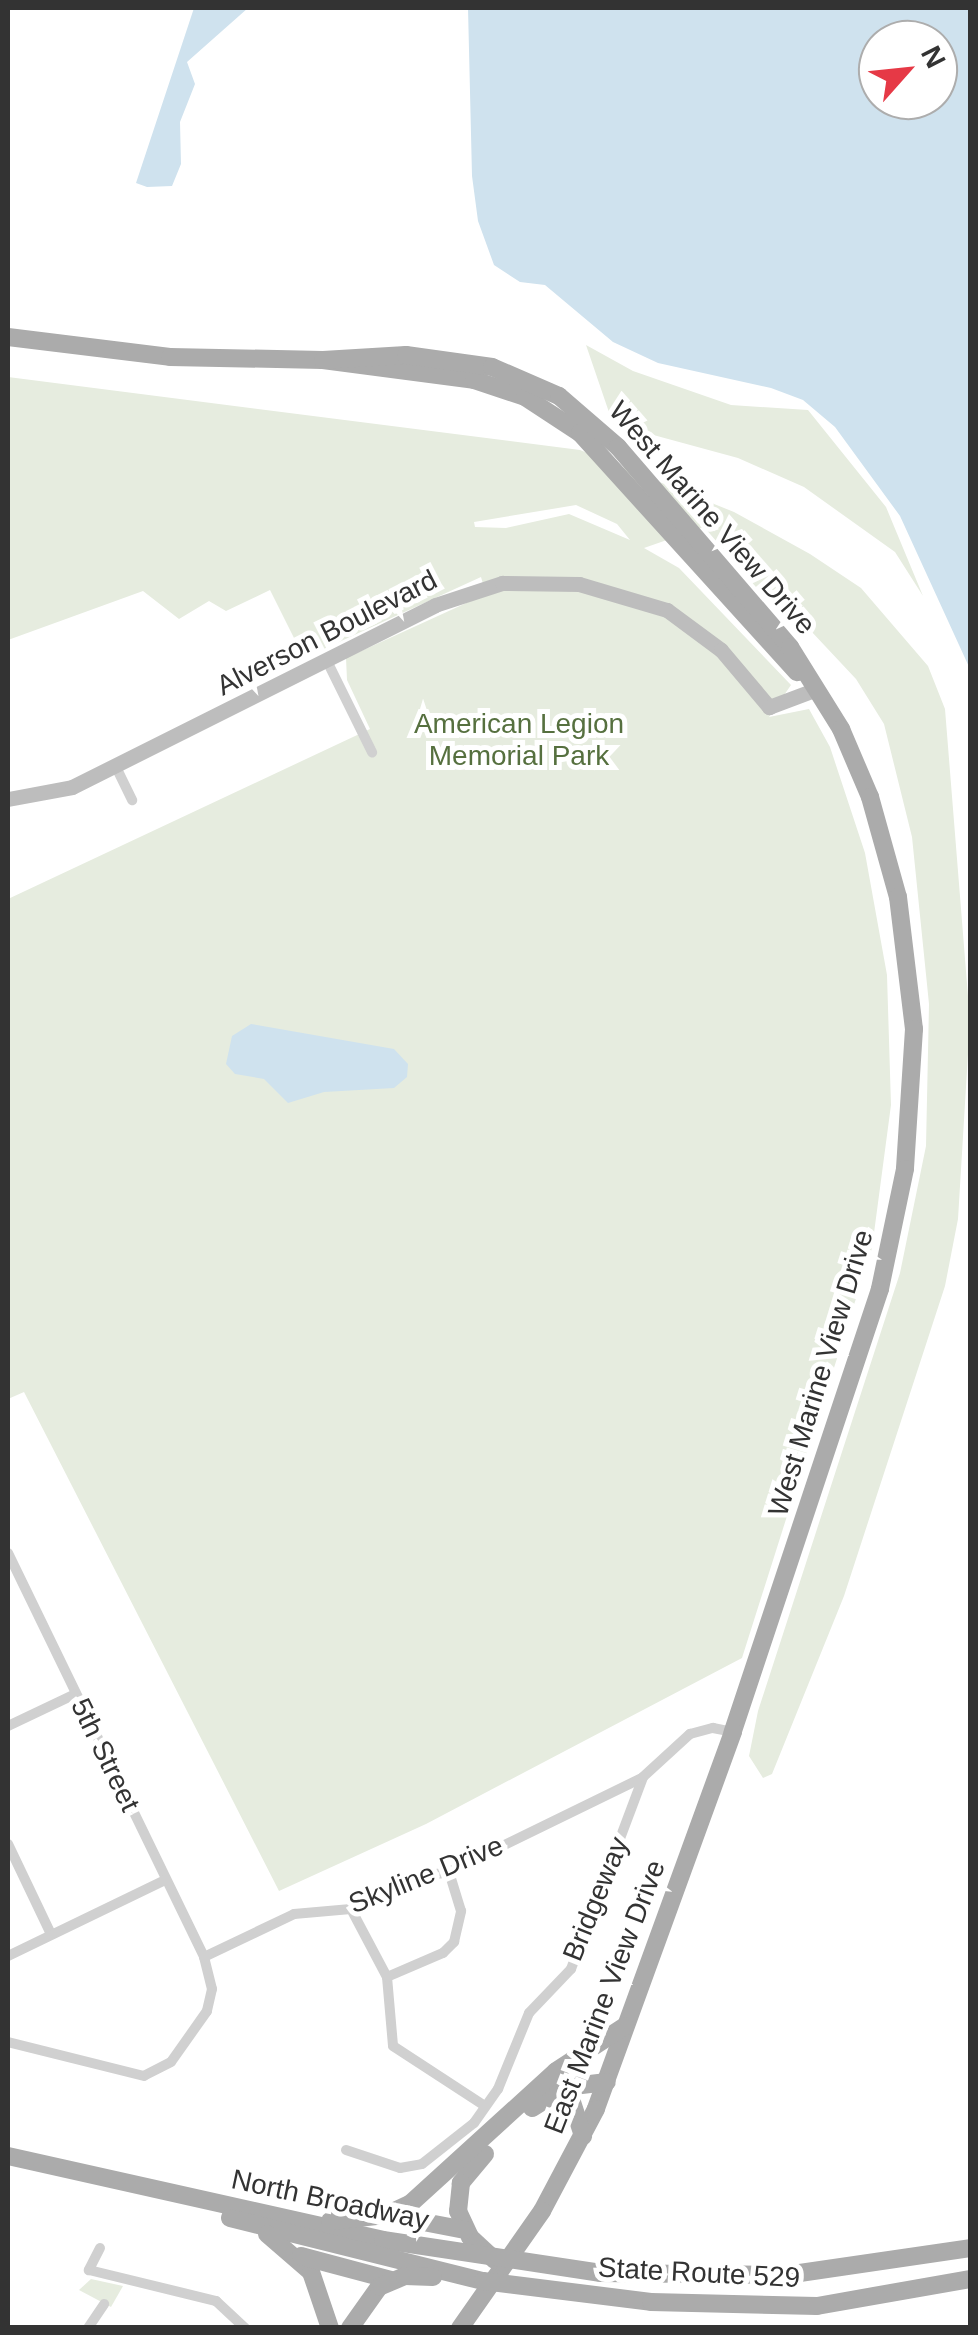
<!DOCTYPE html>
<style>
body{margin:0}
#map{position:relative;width:978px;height:2335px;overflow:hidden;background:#fff;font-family:Helvetica,sans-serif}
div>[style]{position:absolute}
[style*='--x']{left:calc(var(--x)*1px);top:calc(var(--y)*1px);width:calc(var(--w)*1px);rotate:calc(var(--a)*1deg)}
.green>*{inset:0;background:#e6ecdf}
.water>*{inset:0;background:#cfe2ee}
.minor>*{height:10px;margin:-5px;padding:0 5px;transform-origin:5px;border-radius:5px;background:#d0d0d0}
.secondary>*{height:15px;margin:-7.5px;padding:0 7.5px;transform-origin:7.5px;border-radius:7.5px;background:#bdbdbd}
.primary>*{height:18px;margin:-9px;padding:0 9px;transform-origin:9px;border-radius:9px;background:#ababab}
span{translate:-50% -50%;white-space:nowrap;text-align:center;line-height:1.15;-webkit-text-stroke:10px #fff;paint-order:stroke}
.street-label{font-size:28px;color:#333}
.park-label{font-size:28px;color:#56703f}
.frame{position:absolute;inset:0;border:10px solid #333;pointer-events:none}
.north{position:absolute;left:858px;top:20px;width:100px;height:100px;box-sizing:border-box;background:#fff;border:2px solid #adadad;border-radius:50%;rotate:63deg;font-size:28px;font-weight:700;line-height:40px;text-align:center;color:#333}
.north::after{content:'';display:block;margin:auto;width:35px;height:45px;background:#e63946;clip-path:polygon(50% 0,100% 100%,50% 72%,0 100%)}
</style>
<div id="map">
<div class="green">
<div style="clip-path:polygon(586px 345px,633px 371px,731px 405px,808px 410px,886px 507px,923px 596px,895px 552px,804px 487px,738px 458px,613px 424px)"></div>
<div style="clip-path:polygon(evenodd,8px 377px,580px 450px,734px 512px,810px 554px,861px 588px,928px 666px,945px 709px,970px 1021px,958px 1219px,945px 1286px,844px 1596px,772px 1774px,763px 1778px,749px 1756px,758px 1711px,900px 1273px,926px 1146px,929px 1004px,912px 837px,884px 724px,856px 679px,795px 614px,762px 594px,704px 527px,644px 548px,679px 568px,791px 685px,769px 717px,809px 709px,830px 747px,865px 853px,887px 975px,891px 1105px,872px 1248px,742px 1658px,426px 1824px,279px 1891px,24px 1392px,8px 1399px,8px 899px,370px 729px,347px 680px,346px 658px,486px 594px,481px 577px,304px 658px,270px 590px,226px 611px,209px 601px,179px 619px,143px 591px,8px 640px,8px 377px,576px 505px,617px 524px,630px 540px,569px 514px,506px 528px,475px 527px,474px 522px,576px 505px)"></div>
<div style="clip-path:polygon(91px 2279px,123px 2286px,111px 2307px,79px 2290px)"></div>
</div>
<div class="water">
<div style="clip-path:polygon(194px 8px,248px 8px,187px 62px,195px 84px,180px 122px,181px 164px,172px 186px,147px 187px,136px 183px)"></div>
<div style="clip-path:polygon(evenodd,468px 8px,970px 8px,970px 669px,900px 516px,835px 427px,803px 400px,771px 388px,658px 363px,613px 342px,545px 285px,520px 282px,494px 265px,478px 221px,472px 176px,468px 8px,878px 40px,938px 40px,938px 100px,878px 100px,878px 40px)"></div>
<div style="clip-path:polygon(251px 1024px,394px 1049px,408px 1064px,407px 1077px,394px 1088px,324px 1092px,288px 1103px,264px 1079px,235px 1074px,226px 1064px,232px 1036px)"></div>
</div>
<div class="minor">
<div style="--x:327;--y:661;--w:102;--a:63.7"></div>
<div style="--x:116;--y:767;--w:37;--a:64"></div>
<div style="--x:8;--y:1553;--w:449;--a:64.1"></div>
<div style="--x:204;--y:1957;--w:33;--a:76"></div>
<div style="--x:212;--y:1989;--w:23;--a:103"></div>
<div style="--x:207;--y:2011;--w:62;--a:125.2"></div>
<div style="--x:171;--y:2062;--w:30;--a:153"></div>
<div style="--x:144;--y:2076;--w:140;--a:-166"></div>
<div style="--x:8;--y:1726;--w:74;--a:-25.5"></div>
<div style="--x:8;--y:1844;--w:100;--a:64.5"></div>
<div style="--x:351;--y:1909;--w:77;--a:62.1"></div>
<div style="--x:387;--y:1977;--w:69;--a:85"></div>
<div style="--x:393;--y:2046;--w:110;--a:33.1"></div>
<div style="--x:8;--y:1956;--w:174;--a:-25.8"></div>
<div style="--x:204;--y:1957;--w:100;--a:-25.5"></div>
<div style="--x:294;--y:1914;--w:57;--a:-5"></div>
<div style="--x:351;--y:1909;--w:78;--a:-24.9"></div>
<div style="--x:422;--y:1876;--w:27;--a:-8"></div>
<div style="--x:449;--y:1872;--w:215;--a:-26"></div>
<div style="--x:387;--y:1977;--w:61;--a:-23.2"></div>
<div style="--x:443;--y:1953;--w:16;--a:-45"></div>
<div style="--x:454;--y:1942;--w:32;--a:-77"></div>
<div style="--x:461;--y:1911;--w:41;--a:-107.1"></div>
<div style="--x:346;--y:2150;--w:57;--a:18.4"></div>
<div style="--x:400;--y:2168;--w:22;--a:-10"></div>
<div style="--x:422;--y:2164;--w:66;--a:-38.3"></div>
<div style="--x:474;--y:2123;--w:42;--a:-54.8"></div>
<div style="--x:498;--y:2089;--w:82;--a:-67.8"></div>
<div style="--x:529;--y:2013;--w:61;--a:-46.3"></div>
<div style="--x:571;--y:1969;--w:205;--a:-69.4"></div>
<div style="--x:643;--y:1777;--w:64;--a:-42.5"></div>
<div style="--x:690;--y:1734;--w:24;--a:-15"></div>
<div style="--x:713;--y:1728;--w:20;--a:11"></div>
<div style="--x:100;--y:2248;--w:25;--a:117"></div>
<div style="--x:89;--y:2270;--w:131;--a:13.7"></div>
<div style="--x:216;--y:2301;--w:40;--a:43"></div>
<div style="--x:88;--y:2328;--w:29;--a:-56"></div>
</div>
<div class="secondary">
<div style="--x:8;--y:799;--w:65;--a:-10.6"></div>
<div style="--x:72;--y:787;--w:406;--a:-26.6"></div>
<div style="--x:435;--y:605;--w:71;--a:-18.2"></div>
<div style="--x:502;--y:583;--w:77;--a:0.7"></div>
<div style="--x:579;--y:584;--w:92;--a:16.5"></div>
<div style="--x:667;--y:610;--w:67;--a:36.5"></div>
<div style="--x:721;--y:650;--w:75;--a:49.9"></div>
<div style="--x:769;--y:707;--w:51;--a:-20.6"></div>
</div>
<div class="primary">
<div style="--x:8;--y:337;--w:163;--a:7"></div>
<div style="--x:170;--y:357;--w:153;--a:1.1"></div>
<div style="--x:323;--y:360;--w:152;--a:7.5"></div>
<div style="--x:474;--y:380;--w:54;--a:18.4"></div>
<div style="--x:525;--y:397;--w:66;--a:33.2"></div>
<div style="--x:580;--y:433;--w:323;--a:47.8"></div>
<div style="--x:323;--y:360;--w:83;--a:-3.4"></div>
<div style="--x:406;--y:355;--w:87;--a:7.9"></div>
<div style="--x:492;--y:367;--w:73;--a:23.4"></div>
<div style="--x:559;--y:396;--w:78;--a:40.8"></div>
<div style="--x:618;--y:447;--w:264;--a:49.3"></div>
<div style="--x:790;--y:647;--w:97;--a:58.1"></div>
<div style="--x:841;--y:729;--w:74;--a:66.9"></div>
<div style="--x:870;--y:797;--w:104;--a:74.4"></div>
<div style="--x:898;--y:897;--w:133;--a:83.1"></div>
<div style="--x:914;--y:1029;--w:140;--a:93.7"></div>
<div style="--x:905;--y:1169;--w:123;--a:101.8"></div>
<div style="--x:880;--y:1289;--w:467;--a:108.4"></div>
<div style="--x:733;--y:1732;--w:401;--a:110"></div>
<div style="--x:596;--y:2109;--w:115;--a:117.9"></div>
<div style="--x:542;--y:2211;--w:143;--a:125"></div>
<div style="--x:550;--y:2095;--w:23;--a:18"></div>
<div style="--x:572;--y:2102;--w:36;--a:72"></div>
<div style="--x:532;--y:2108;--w:39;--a:-32"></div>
<div style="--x:565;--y:2087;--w:42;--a:-6.8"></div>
<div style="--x:485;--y:2154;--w:38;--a:130"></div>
<div style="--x:461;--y:2183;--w:28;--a:96"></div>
<div style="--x:458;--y:2211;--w:29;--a:65"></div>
<div style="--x:470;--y:2237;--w:34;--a:43"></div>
<div style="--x:8;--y:2156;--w:384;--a:12.6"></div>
<div style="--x:383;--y:2240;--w:219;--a:8.6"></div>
<div style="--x:600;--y:2273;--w:186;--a:0.6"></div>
<div style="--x:786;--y:2275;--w:186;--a:-8.3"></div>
<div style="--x:387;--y:2215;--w:79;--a:10.9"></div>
<div style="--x:230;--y:2218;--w:261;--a:14"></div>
<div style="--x:483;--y:2281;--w:169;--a:7.1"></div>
<div style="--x:651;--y:2302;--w:166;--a:1.4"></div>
<div style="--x:817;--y:2306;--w:155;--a:-10"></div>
<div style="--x:330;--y:2221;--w:56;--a:-6.1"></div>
<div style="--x:386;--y:2215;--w:26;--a:-25"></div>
<div style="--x:410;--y:2204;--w:197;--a:-42.3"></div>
<div style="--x:556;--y:2071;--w:82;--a:-33.1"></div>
<div style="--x:267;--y:2234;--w:58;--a:40.8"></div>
<div style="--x:311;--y:2272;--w:59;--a:71.3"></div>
<div style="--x:301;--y:2256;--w:93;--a:14.9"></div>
<div style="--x:350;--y:2328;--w:50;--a:-54.7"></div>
<div style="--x:379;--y:2287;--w:28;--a:-23"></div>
<div style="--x:405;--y:2276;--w:28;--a:2"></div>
</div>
<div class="street-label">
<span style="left:712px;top:518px;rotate:49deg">West Marine View Drive</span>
<span style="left:327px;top:633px;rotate:-27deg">Alverson Boulevard</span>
<span style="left:821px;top:1373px;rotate:-73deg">West Marine View Drive</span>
<span style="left:105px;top:1755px;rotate:64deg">5th Street</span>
<span style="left:426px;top:1875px;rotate:-22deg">Skyline Drive</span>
<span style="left:596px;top:1899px;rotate:-68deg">Bridgeway</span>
<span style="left:605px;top:1997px;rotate:-69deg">East Marine View Drive</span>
<span style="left:330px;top:2200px;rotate:12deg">North Broadway</span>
<span style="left:699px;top:2273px;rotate:3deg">State Route 529</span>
</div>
<div class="park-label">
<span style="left:519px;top:740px">American Legion<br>Memorial Park</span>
</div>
<div class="frame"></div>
<div class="north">N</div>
</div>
